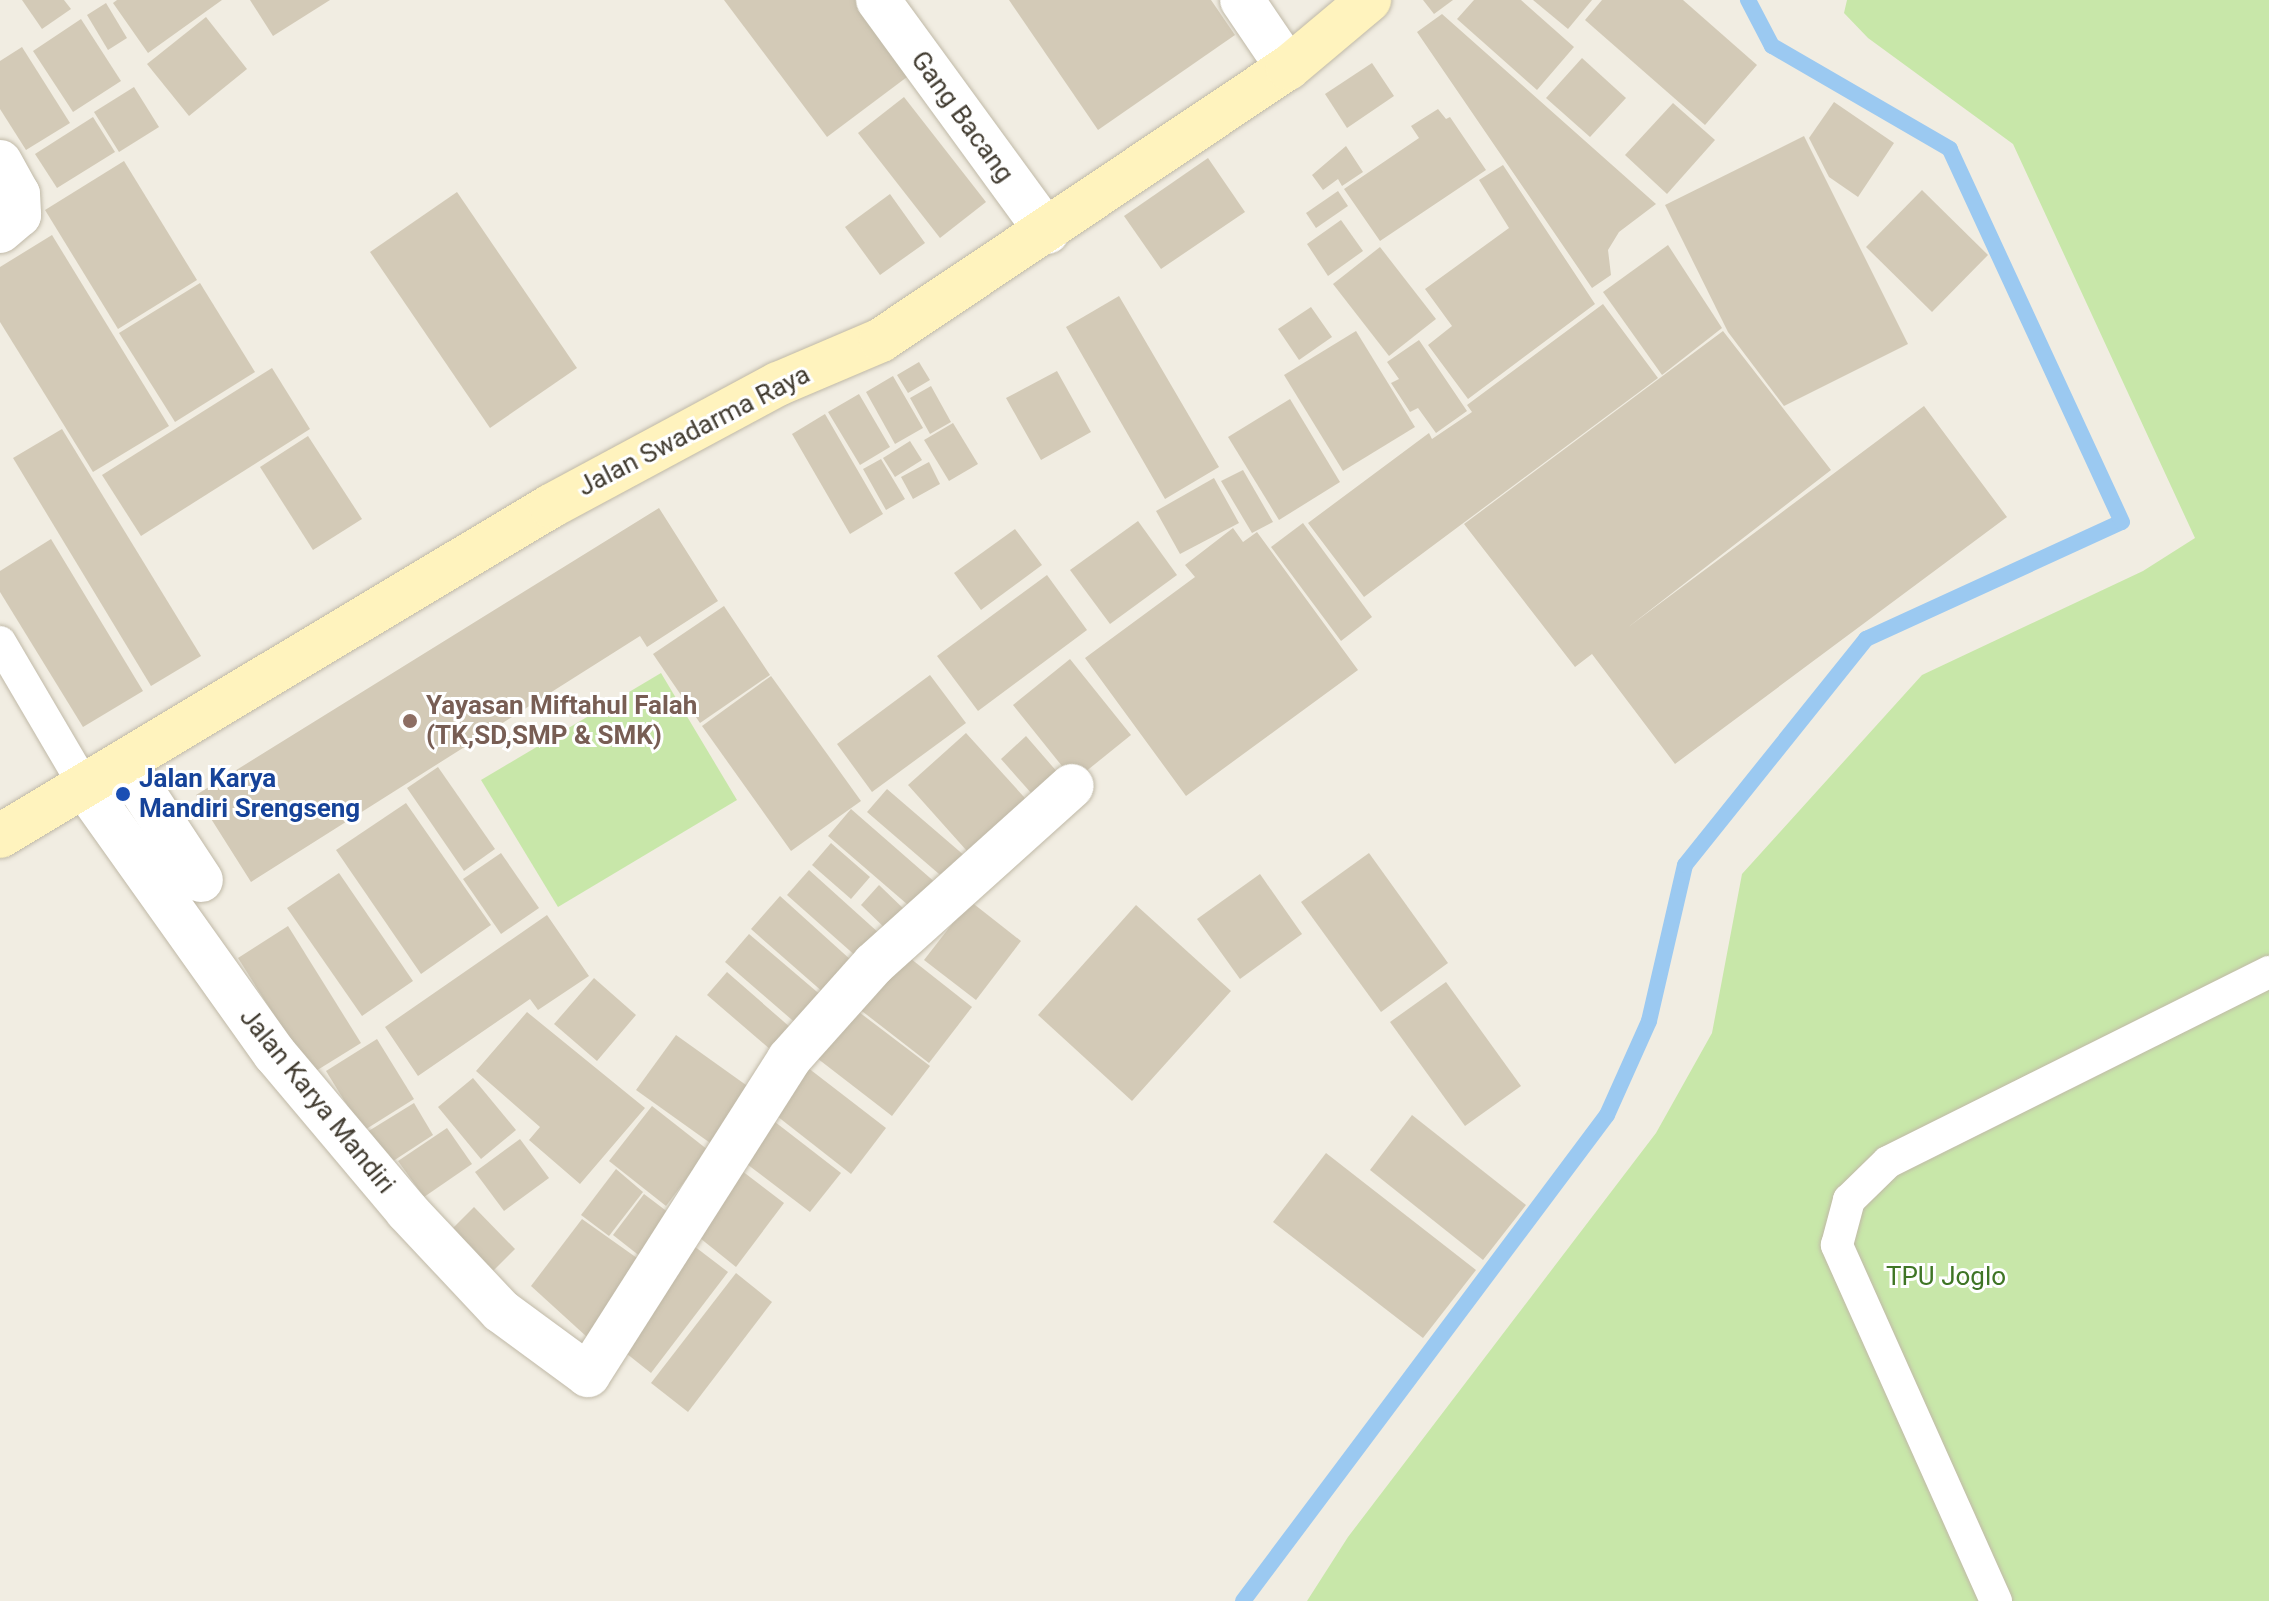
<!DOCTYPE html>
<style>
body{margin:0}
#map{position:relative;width:2269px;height:1601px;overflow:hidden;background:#f1ede2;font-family:Roboto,sans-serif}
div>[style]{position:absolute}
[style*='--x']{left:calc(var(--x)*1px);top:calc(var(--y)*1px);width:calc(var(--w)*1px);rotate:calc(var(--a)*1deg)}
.green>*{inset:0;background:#c8e7a9}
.stream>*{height:16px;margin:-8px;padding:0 8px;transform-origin:8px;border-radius:8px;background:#9bc9f1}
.building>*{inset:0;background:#d3cab7}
.roads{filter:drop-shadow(0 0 2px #c0b9a7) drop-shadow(0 0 2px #c0b9a7)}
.lane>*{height:32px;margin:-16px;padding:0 16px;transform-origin:16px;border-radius:16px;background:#fff}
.street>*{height:44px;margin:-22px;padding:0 22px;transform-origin:22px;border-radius:22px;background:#fff}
.secondary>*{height:44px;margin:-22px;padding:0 22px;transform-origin:22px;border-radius:22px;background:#fff3be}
.dots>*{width:22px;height:22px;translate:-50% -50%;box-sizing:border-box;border:4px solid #fff;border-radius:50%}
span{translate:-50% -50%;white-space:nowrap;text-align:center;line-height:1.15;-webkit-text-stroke:6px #fff;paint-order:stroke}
.street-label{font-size:26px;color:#433d32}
.education-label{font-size:26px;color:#785e54;font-weight:700}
.left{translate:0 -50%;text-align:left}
.transit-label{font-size:26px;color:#164399;font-weight:700}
.park-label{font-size:26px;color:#3f7525}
</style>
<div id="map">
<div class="green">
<div style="clip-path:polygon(1847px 0,2269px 0,2269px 1601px,1307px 1601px,1348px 1537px,1656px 1133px,1712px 1033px,1742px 874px,1922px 675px,2143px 571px,2195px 538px,2013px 144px,1868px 38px,1844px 13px)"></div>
<div style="clip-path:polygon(661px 673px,737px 800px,558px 907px,481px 780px)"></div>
</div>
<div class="stream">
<div style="--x:1243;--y:1601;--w:607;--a:-53.17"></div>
<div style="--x:1607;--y:1115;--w:103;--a:-65.9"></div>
<div style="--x:1649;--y:1021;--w:160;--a:-77"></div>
<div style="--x:1685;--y:865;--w:290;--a:-51.3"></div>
<div style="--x:1866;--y:639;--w:281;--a:-24.6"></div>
<div style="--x:2122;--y:522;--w:411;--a:-114.8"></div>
<div style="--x:1950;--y:149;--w:206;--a:-149.9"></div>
<div style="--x:1772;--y:46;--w:52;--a:-117.6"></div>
</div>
<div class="building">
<div style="clip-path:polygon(22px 0,64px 0,71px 9px,42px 29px)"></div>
<div style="clip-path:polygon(117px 0,222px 0,148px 53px,113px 3px)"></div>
<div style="clip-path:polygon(250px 0,330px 0,273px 36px)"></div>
<div style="clip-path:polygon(724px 0,855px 0,911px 74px,827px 137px)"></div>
<div style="clip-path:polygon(1009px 0,1211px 0,1235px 35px,1098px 130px)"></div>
<div style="clip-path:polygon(1423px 0,1453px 0,1434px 14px)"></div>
<div style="clip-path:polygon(1474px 0,1521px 0,1574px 47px,1537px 90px,1457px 19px)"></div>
<div style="clip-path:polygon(1533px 0,1592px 0,1568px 29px)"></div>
<div style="clip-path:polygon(1602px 0,1683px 0,1757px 65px,1705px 125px,1585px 20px)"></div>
<div style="clip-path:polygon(106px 3px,127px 38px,108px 50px,87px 15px)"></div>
<div style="clip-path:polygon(1442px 14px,1656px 204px,1619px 232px,1608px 250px,1611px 275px,1592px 288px,1417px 32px)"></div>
<div style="clip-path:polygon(206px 17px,247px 69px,189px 116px,147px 64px)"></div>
<div style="clip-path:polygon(81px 19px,121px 81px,73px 112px,33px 51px)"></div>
<div style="clip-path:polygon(22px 47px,70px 123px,26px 150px,0 109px,0 61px)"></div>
<div style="clip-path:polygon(1582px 58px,1626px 98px,1590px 137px,1546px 98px)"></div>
<div style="clip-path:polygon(1372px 63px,1394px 96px,1347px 128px,1325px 94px)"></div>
<div style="clip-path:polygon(134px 87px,159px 127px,119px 152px,94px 112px)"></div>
<div style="clip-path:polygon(904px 97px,986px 202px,940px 238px,858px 133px)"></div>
<div style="clip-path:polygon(1834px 102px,1894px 143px,1858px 197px,1829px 177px,1809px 138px)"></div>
<div style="clip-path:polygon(1673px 103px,1715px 140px,1667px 194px,1625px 155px)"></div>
<div style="clip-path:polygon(1438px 109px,1446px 119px,1450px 117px,1486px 170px,1380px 241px,1344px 189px,1419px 138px,1411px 126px)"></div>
<div style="clip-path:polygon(93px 117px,115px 152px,57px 188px,35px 154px)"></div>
<div style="clip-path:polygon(1804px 136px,1908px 344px,1784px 406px,1728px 332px,1665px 205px)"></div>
<div style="clip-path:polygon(1346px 146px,1363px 172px,1342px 186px,1338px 179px,1323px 190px,1312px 175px)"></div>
<div style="clip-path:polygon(1208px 158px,1245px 212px,1161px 269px,1124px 216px)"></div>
<div style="clip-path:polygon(124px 161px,197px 280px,118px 329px,45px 210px)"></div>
<div style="clip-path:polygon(1503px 165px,1595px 304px,1468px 399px,1428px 345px,1452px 326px,1425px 289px,1509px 228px,1479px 180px)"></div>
<div style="clip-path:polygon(1922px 190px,1988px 255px,1932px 312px,1866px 247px)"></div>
<div style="clip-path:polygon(1338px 191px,1348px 206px,1316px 228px,1306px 213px)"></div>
<div style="clip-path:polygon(457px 192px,577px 368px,490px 428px,370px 252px)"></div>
<div style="clip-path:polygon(890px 194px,925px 243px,880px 275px,845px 227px)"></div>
<div style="clip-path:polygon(1341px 220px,1363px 251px,1328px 276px,1307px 244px)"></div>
<div style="clip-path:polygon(52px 235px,169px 426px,93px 472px,0 322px,0 267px)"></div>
<div style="clip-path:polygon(1668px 245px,1722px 328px,1662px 375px,1603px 292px)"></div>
<div style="clip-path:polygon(1380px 247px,1436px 319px,1389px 356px,1333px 284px)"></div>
<div style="clip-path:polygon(200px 283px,255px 372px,175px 422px,119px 333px)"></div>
<div style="clip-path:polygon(1119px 296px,1219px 467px,1165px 499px,1066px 327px)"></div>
<div style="clip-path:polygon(1603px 304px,1658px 378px,1364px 597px,1308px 523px,1429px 433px,1432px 439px,1472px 412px,1467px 405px)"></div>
<div style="clip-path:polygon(1311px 307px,1332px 337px,1299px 360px,1278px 329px)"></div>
<div style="clip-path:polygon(1356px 331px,1415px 427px,1343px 471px,1284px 375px)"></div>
<div style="clip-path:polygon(1723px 331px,1831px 470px,1627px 628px,1924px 406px,2007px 517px,1675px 764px,1592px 654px,1575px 667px,1464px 524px)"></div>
<div style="clip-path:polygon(1419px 340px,1467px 411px,1436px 433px,1418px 408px,1410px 412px,1391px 383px,1399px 379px,1387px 362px)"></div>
<div style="clip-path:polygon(919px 362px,930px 380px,908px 393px,897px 375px)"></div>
<div style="clip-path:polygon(272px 368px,310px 429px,141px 536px,102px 475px)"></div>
<div style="clip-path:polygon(1057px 371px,1091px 432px,1041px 460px,1006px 398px)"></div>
<div style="clip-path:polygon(893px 376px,923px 428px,895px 444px,866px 392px)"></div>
<div style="clip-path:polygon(931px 386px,951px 422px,930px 434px,910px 398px)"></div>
<div style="clip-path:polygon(859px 394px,890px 447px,860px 465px,828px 412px)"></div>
<div style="clip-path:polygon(1290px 399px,1340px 482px,1279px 520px,1228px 437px)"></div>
<div style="clip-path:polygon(825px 414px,883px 514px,850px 534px,792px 434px)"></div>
<div style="clip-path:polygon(953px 423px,978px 464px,949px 481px,924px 440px)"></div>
<div style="clip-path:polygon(62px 429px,201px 656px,151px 686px,13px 458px)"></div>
<div style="clip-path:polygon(308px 436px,362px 519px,313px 550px,260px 467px)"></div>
<div style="clip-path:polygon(910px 441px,922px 460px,895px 477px,883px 458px)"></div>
<div style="clip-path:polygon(881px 459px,905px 499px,886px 510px,863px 469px)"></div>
<div style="clip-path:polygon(929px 462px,940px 484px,913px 499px,901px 477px)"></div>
<div style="clip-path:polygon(1243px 470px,1273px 522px,1252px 533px,1221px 481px)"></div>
<div style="clip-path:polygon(1214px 478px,1239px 523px,1180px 554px,1156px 511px)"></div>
<div style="clip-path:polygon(659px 508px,718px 601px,647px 647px,640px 636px,251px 882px,196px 795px)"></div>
<div style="clip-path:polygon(1138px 521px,1177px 575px,1110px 624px,1070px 570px)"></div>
<div style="clip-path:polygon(1303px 523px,1372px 617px,1341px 641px,1271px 547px)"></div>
<div style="clip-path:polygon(1233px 528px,1243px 542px,1257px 532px,1358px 670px,1186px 796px,1085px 658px,1195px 577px,1185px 565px)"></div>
<div style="clip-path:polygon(1015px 529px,1042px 565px,981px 610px,954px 573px)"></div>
<div style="clip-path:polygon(51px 539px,143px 691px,83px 727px,0 592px,0 571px)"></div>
<div style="clip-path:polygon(1047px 575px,1087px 630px,978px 711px,937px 656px)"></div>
<div style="clip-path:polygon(724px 606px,770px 675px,700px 723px,653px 654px)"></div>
<div style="clip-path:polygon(1070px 659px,1131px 735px,1074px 781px,1013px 705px)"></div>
<div style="clip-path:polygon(930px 675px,966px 723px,872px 792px,837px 744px)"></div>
<div style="clip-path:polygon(771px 676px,861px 801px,791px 851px,702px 726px)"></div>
<div style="clip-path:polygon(966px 733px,1034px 808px,975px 860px,908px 785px)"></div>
<div style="clip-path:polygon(1026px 736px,1065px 781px,1040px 803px,1001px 759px)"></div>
<div style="clip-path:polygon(438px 767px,495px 849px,464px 871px,407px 788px)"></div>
<div style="clip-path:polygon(887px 789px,973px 863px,953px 886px,867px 812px)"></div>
<div style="clip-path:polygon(406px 803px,491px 925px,421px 974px,336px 850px)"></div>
<div style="clip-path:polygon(851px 809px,945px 891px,922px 917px,828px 836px)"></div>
<div style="clip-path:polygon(831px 843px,870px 877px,851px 899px,812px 865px)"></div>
<div style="clip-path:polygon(501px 853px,539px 908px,501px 934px,463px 879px)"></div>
<div style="clip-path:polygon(1369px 853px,1448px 963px,1381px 1012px,1301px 902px)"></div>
<div style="clip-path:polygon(809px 870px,880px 934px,858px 958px,787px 895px)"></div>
<div style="clip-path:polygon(339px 873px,413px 981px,362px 1016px,287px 908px)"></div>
<div style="clip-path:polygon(1260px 874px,1302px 934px,1240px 979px,1197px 919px)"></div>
<div style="clip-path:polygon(879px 885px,908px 913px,890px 933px,861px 905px)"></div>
<div style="clip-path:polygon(780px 896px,852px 961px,824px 993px,751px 929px)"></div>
<div style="clip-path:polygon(970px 901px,1021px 941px,976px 1000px,924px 960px)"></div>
<div style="clip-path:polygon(1136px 905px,1231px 991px,1132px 1101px,1038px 1015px)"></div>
<div style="clip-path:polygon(547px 915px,589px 976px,538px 1010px,530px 999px,418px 1076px,385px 1027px)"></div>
<div style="clip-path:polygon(288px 926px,361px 1043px,311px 1074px,238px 958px)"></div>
<div style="clip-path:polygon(749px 934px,823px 997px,799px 1026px,725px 962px)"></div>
<div style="clip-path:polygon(901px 951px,972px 1007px,929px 1063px,858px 1008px)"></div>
<div style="clip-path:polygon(727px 972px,791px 1028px,771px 1050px,707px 995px)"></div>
<div style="clip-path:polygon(594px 978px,636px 1015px,597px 1061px,554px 1024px)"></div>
<div style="clip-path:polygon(1446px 982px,1521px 1086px,1465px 1126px,1390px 1022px)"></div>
<div style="clip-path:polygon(851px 1006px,930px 1066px,892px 1116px,813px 1055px)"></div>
<div style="clip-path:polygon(527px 1012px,645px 1108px,580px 1184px,529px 1140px,540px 1127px,476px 1071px)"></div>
<div style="clip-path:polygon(676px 1035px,753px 1090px,713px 1145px,636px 1090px)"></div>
<div style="clip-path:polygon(377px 1039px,414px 1099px,363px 1131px,326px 1071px)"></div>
<div style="clip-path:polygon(803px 1064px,886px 1128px,851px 1174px,768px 1109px)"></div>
<div style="clip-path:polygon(473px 1078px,516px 1130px,481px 1159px,438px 1107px)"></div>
<div style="clip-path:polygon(414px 1103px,433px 1135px,387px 1165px,367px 1132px)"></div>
<div style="clip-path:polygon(652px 1106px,708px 1150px,666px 1206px,609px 1161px)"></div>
<div style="clip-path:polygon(766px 1115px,841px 1173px,810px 1212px,735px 1155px)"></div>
<div style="clip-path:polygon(1412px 1115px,1526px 1205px,1483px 1260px,1370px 1170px)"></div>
<div style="clip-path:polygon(447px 1128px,472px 1164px,424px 1197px,398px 1161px)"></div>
<div style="clip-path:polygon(520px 1139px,549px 1178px,504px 1211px,475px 1172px)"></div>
<div style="clip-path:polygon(1326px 1153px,1476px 1270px,1423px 1338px,1273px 1222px)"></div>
<div style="clip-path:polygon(733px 1164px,784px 1203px,736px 1267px,685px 1226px)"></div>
<div style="clip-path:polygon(616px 1169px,643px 1192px,609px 1236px,581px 1215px)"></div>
<div style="clip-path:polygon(644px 1194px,673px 1216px,641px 1257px,613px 1235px)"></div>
<div style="clip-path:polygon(474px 1207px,515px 1249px,491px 1273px,449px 1232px)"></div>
<div style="clip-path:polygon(582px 1219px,644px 1263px,587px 1337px,531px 1286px)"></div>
<div style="clip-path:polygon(694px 1246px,728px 1272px,651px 1373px,617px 1346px)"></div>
<div style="clip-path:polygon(736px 1273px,772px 1302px,688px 1412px,651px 1383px)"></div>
</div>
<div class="roads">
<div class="lane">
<div style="--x:0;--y:642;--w:168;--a:59.6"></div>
<div style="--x:1996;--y:1601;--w:390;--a:-114.1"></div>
<div style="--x:1837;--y:1245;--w:47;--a:-75.1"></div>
<div style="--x:1849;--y:1200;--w:54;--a:-44.3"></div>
<div style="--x:1888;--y:1162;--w:426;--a:-26.5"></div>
</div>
<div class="street">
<div style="--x:878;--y:0;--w:287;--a:53.9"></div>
<div style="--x:1242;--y:0;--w:82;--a:55.9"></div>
<div style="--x:0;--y:162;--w:37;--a:61"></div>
<div style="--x:18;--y:194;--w:21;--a:87"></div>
<div style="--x:19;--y:215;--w:25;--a:140"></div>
<div style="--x:124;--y:763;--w:140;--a:56.7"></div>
<div style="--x:85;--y:787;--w:328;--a:54.6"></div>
<div style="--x:275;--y:1054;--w:205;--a:49.9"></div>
<div style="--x:407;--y:1211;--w:137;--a:46.8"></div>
<div style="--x:501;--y:1311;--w:108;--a:36.3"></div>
<div style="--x:588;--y:1375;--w:375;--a:-57.5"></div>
<div style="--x:789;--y:1059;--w:127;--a:-48.2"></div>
<div style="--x:874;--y:964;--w:266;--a:-42"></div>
</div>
<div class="secondary">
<div style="--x:0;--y:836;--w:642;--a:-30.92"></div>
<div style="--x:551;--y:506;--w:258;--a:-28.3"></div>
<div style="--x:778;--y:384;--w:112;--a:-23.1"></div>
<div style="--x:881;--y:340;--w:490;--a:-33.8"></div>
<div style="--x:1288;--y:68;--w:106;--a:-40"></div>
</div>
</div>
<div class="dots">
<div style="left:410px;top:721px;background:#8d6e63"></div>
<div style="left:123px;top:794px;background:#1a4fb4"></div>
</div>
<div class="street-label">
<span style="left:962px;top:117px;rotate:54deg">Gang Bacang</span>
<span style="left:694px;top:431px;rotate:-27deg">Jalan Swadarma Raya</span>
<span style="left:317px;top:1101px;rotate:51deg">Jalan Karya Mandiri</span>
</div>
<div class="education-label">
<span class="left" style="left:426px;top:721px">Yayasan Miftahul Falah<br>(TK,SD,SMP &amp; SMK)</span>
</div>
<div class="transit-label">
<span class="left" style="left:139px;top:794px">Jalan Karya<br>Mandiri Srengseng</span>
</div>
<div class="park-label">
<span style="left:1946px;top:1277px">TPU Joglo</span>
</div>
</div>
